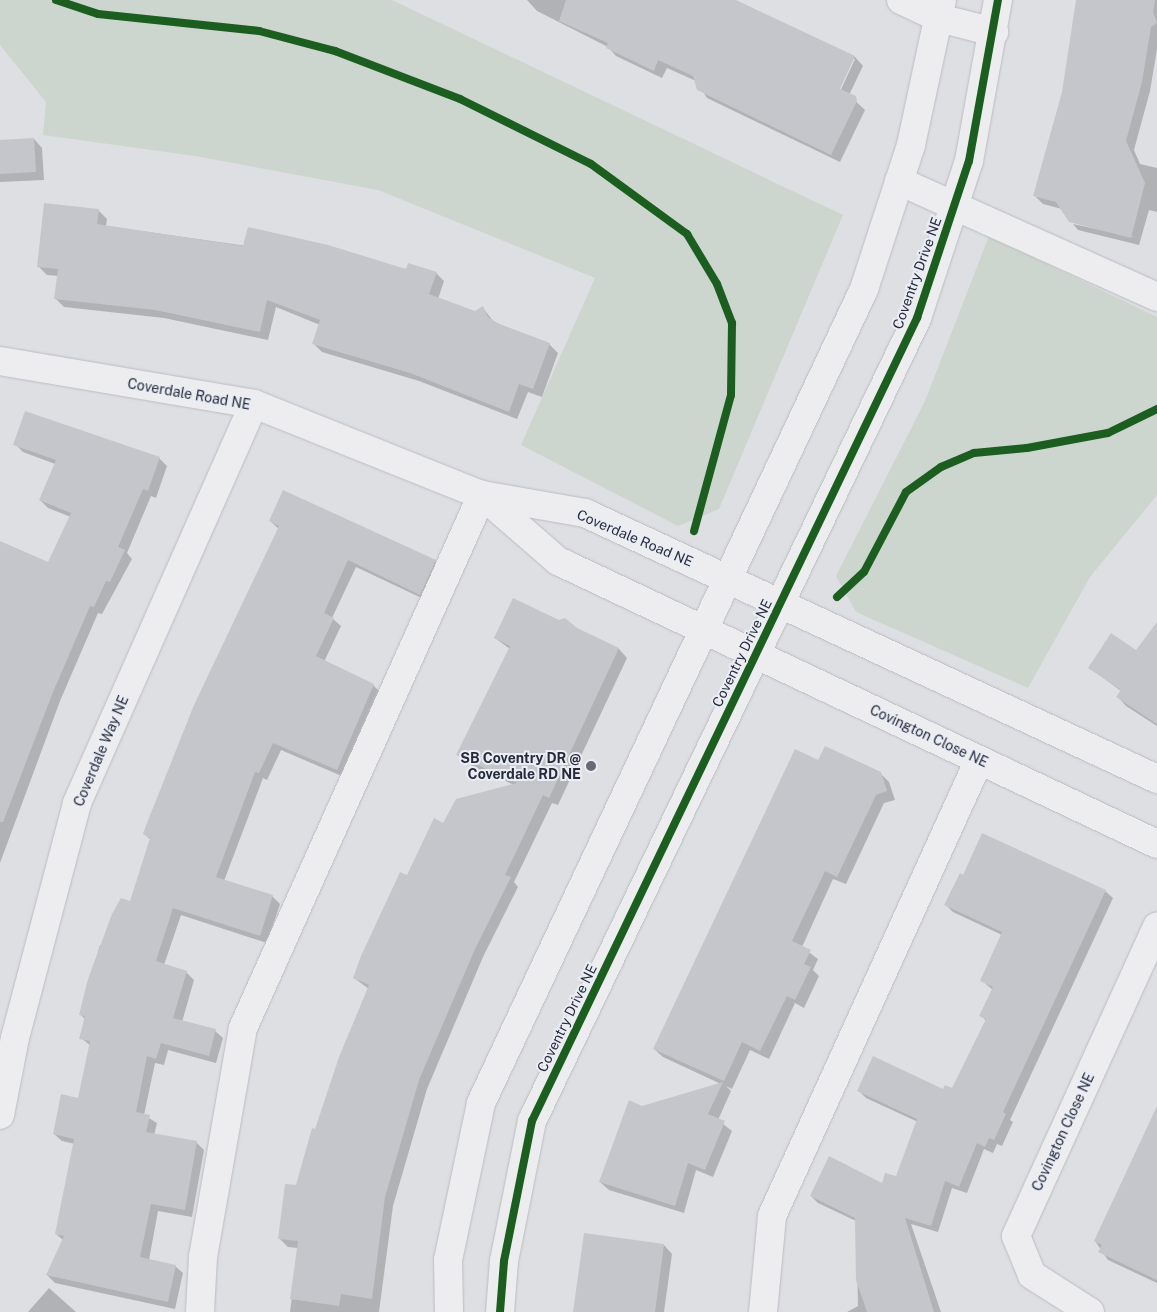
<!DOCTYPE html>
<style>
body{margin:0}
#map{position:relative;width:1157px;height:1312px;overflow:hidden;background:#dedfe3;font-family:"Public Sans",sans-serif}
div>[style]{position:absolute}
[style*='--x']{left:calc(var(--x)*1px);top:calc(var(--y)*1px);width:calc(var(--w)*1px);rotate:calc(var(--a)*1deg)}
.green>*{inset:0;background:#ccd6ce}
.shadow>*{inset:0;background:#0003}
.building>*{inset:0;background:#c5c6cb}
.roads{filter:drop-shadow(0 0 1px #bbbcc0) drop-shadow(0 0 1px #bbbcc0)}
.minor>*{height:28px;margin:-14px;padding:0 14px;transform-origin:14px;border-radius:14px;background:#ededf0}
.cycleway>*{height:8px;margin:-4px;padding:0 4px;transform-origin:4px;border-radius:4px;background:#1b5e20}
.dots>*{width:14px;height:14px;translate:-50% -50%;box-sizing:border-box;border:2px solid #eaedf3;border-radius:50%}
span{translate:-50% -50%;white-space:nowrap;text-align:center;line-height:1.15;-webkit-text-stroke:4px #eaedf3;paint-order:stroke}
.street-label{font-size:14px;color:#262a3b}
.poi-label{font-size:14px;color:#262a3b;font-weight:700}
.right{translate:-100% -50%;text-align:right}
</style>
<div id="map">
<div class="green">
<div style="clip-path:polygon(0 0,392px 0,843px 215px,719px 509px,678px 526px,521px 445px,595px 278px,378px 190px,195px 156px,43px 135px,46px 102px,0 45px)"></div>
<div style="clip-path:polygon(989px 236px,1157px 317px,1157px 495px,1090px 577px,1028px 688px,856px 612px,836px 576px,925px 401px)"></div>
</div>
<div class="shadow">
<div style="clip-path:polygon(evenodd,527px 0,733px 0,855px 57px,863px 66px,849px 95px,865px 110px,840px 162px,707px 98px,696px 81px,667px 68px,662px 78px,616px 56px,608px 47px,537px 11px,527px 0,853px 59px,855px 59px,838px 96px,836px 95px,853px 59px)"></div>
<div style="clip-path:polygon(1077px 0,1157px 0,1157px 49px,1150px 91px,1134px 150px,1140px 164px,1157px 168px,1157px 212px,1149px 210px,1139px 245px,1078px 230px,1073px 224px,1138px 238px,1071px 221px,1062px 209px,1043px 204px,1035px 196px,1063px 93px)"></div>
<div style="clip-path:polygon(34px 139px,42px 148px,44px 180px,0 182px,0 141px)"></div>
<div style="clip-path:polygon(98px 210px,107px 219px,106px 226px,436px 273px,444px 281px,438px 299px,475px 313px,483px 308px,494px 322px,549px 344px,558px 353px,542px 397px,528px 392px,517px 419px,419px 381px,322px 352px,314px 344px,320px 325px,276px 307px,268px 340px,164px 318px,64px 307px,56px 299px,58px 276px,47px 275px,38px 266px)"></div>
<div style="clip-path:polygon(15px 444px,159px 458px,167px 466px,156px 498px,151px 496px,127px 553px,132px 559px,102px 614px,98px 613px,60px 701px,0 863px,0 542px,49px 564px,71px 517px,48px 508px,40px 500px,55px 464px,23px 452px)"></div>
<div style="clip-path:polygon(270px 521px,435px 561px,443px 569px,428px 601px,356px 567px,332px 618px,341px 626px,324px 662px,373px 685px,381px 693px,344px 777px,281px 750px,267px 780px,263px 778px,224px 881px,272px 896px,280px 904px,267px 943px,181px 915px,164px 965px,186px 972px,194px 980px,182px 1022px,215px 1031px,223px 1038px,216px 1063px,168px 1050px,164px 1065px,155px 1063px,144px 1115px,157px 1123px,154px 1135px,196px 1142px,204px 1150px,192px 1217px,158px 1211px,149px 1260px,175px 1266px,183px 1273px,175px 1309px,55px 1283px,47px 1275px,63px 1240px,56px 1234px,75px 1144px,62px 1141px,54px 1134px,79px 1099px,91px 1046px,81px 1038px,86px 1020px,80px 1014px,100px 945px,104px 946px,131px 902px,151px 840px,144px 834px,279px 529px)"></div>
<div style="clip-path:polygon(1157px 624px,1157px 726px,1126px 706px,1118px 697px,1121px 691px,1090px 668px,1137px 652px)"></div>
<div style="clip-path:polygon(576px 629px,619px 649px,627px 658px,558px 805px,552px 803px,514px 882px,518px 887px,483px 957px,427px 1089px,393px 1206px,379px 1312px,290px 1312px,298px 1248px,288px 1247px,279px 1238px,369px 989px,354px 978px,407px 877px,444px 825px,514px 785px,466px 763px,458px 754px,510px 649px,495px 638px)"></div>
<div style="clip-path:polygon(819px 762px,880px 773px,889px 782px,895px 800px,884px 803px,846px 884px,833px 879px,802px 947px,818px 959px,813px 970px,819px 976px,804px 1008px,795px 1003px,769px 1059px,750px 1050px,732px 1089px,726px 1086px,731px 1091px,718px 1120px,732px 1131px,713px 1177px,696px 1170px,684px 1213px,609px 1190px,600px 1182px,642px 1107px,721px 1084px,663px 1057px,654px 1049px)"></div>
<div style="clip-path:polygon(1105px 891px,1113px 898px,1010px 1120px,1013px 1122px,1002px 1146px,997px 1144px,993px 1153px,984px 1149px,967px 1193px,952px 1188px,938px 1232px,911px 1224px,941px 1312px,847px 1312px,858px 1306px,856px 1221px,818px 1203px,811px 1196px,882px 1184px,896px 1178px,918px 1122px,866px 1098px,858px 1090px,953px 1090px,986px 1021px,981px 1015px,993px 990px,981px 980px,1002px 935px,953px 912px,946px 905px)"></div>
<div style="clip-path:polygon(1157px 1110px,1157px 1283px,1108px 1260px,1095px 1241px)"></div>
<div style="clip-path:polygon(664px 1245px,672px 1254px,664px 1312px,575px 1312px)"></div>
<div style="clip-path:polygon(49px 1288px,76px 1312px,28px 1312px)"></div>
</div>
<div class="building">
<div style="clip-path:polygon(566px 0,736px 0,855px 56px,840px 89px,856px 96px,857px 101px,831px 155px,697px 90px,693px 76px,658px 60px,654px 71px,606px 48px,608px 43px,559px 21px)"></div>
<div style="clip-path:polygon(1076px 0,1155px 0,1153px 12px,1157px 23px,1151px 27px,1142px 82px,1126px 141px,1145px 183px,1131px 238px,1069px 222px,1056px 202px,1033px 196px,1062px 92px)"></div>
<div style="clip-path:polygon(34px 138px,36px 172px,0 174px,0 140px)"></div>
<div style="clip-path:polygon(44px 203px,99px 209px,97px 224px,243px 246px,248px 227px,328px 245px,406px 269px,408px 263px,437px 272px,429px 294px,475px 311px,483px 306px,488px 317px,499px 324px,550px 343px,533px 389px,519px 384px,509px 412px,410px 373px,312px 344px,320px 320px,267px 300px,260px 332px,155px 310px,54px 299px,58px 269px,37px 267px)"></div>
<div style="clip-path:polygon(25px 411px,160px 457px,148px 491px,143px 489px,118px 547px,125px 550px,110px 582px,106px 581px,94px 607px,90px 606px,53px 692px,3px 822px,0 822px,0 541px,48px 562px,71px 513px,39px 500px,56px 460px,13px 445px)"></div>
<div style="clip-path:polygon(283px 490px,436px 560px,420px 595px,348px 560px,324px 613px,334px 618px,316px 656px,374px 684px,337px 770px,273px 743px,259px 773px,255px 772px,216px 877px,273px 895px,260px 936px,173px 908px,156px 961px,187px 971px,173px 1018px,216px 1029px,209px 1056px,161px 1043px,156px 1059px,147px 1056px,136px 1112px,150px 1115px,146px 1132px,197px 1141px,185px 1210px,151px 1204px,140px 1257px,176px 1265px,168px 1302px,46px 1275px,64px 1236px,55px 1234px,74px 1139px,53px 1134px,61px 1094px,78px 1098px,90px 1041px,79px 1039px,85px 1016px,79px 1015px,88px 979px,112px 914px,121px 898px,130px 901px,150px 838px,143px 834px,145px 828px,194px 705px,279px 526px,269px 521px)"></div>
<div style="clip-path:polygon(513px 598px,559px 620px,565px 618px,577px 628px,619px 648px,549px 798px,543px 795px,505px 875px,511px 877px,475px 949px,419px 1080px,385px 1197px,372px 1299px,341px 1294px,339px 1306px,290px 1299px,298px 1241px,278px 1239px,285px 1184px,296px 1185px,312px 1128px,315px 1129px,339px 1057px,369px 985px,353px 978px,361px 956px,400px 872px,407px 875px,434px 818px,443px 823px,456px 799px,517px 783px,456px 755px,510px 646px,494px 638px)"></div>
<div style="clip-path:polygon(1157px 622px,1157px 724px,1116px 697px,1121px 690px,1088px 668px,1111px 633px,1136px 650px)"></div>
<div style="clip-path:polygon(825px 746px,881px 772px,887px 791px,876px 795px,837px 877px,825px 871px,792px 941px,811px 950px,804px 964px,811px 967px,795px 1000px,787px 996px,760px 1051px,742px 1042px,724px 1081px,653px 1049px,795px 749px,818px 760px)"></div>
<div style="clip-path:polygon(982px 833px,1106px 890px,1003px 1112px,1006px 1114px,994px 1140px,989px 1138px,985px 1147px,977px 1143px,959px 1187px,945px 1181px,931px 1226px,905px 1218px,934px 1312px,867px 1312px,856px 1280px,855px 1218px,810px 1196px,829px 1156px,882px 1183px,885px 1173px,896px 1176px,917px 1119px,857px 1091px,873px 1056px,943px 1089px,945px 1085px,952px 1088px,986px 1019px,979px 1016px,993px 987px,980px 981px,1002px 932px,944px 905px,960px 873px,963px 875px)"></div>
<div style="clip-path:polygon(723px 1082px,708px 1114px,725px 1121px,705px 1170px,688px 1163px,675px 1206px,599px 1182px,629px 1100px,642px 1106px)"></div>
<div style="clip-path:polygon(1157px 1106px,1157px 1280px,1098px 1252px,1102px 1245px,1094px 1241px)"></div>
<div style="clip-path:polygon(584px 1233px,664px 1244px,655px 1312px,573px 1312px)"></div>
</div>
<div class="roads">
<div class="minor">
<div style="--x:901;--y:0;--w:42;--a:25.3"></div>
<div style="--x:939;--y:18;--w:57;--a:14.3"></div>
<div style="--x:899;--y:181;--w:283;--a:24.2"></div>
<div style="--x:0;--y:361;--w:258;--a:9.6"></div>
<div style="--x:254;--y:404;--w:245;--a:21.8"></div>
<div style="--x:482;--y:495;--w:105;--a:9.9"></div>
<div style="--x:585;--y:513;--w:631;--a:24.94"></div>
<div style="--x:482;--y:495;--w:101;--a:41"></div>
<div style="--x:558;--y:561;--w:662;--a:25.29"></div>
<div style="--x:0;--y:1115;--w:78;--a:-79"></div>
<div style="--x:15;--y:1038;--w:243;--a:-75.2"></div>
<div style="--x:77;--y:803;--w:436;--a:-66.1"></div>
<div style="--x:200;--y:1312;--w:55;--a:-86.9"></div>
<div style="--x:203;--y:1257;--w:232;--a:-80.1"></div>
<div style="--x:243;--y:1028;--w:584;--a:-65.85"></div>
<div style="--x:449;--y:1312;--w:52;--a:-91.1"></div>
<div style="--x:448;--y:1260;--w:160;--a:-78.1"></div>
<div style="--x:481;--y:1103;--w:900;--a:-64.8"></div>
<div style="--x:864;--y:289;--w:151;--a:-71.9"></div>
<div style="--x:911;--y:145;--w:148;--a:-77.9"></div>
<div style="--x:500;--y:1312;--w:51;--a:-85.5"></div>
<div style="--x:504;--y:1261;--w:143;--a:-78.7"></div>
<div style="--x:532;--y:1121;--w:891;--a:-64.38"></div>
<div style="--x:917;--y:318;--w:165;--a:-71.7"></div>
<div style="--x:969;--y:161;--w:164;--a:-79.8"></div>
<div style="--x:763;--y:1312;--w:96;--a:-84.6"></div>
<div style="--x:772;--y:1216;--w:501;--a:-65.58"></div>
<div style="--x:1090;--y:1312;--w:69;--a:-147.5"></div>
<div style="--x:1032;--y:1275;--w:42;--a:-112.3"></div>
<div style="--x:1016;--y:1236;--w:340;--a:-65.5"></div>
</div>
</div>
<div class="cycleway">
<div style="--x:56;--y:0;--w:44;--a:18.4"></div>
<div style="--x:98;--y:14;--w:162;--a:6"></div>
<div style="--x:259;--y:31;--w:79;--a:14.7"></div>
<div style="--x:335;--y:51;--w:134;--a:21"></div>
<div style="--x:460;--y:99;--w:146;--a:26.4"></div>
<div style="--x:591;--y:164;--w:119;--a:36.1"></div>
<div style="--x:687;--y:234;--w:58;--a:59"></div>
<div style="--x:717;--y:284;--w:42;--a:69"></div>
<div style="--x:732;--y:323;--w:72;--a:90.8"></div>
<div style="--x:731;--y:395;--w:141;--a:105.2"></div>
<div style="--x:837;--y:597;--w:37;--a:-43"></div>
<div style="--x:864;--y:572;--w:90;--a:-62.3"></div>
<div style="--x:906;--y:492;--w:43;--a:-35.5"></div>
<div style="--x:941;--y:467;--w:36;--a:-23"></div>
<div style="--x:974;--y:453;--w:53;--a:-5.4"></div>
<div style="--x:1027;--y:448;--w:82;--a:-10.5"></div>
<div style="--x:1108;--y:433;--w:55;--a:-26.1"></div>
<div style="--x:500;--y:1312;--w:51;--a:-85.5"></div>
<div style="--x:504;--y:1261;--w:143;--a:-78.7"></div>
<div style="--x:532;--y:1121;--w:891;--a:-64.38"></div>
<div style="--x:917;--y:318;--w:165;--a:-71.7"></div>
<div style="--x:969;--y:161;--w:164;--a:-79.8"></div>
</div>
<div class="dots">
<div style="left:591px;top:766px;background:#666976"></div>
</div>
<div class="street-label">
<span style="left:917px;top:273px;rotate:-70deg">Coventry Drive NE</span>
<span style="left:189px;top:394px;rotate:10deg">Coverdale Road NE</span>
<span style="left:635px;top:538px;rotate:23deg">Coverdale Road NE</span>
<span style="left:742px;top:653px;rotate:-64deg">Coventry Drive NE</span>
<span style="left:929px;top:736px;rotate:25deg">Covington Close NE</span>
<span style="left:101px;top:751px;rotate:-67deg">Coverdale Way NE</span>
<span style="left:567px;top:1018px;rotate:-64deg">Coventry Drive NE</span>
<span style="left:1063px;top:1132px;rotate:-65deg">Covington Close NE</span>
</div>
<div class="poi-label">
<span class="right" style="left:581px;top:766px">SB Coventry DR @<br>Coverdale RD NE</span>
</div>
</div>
